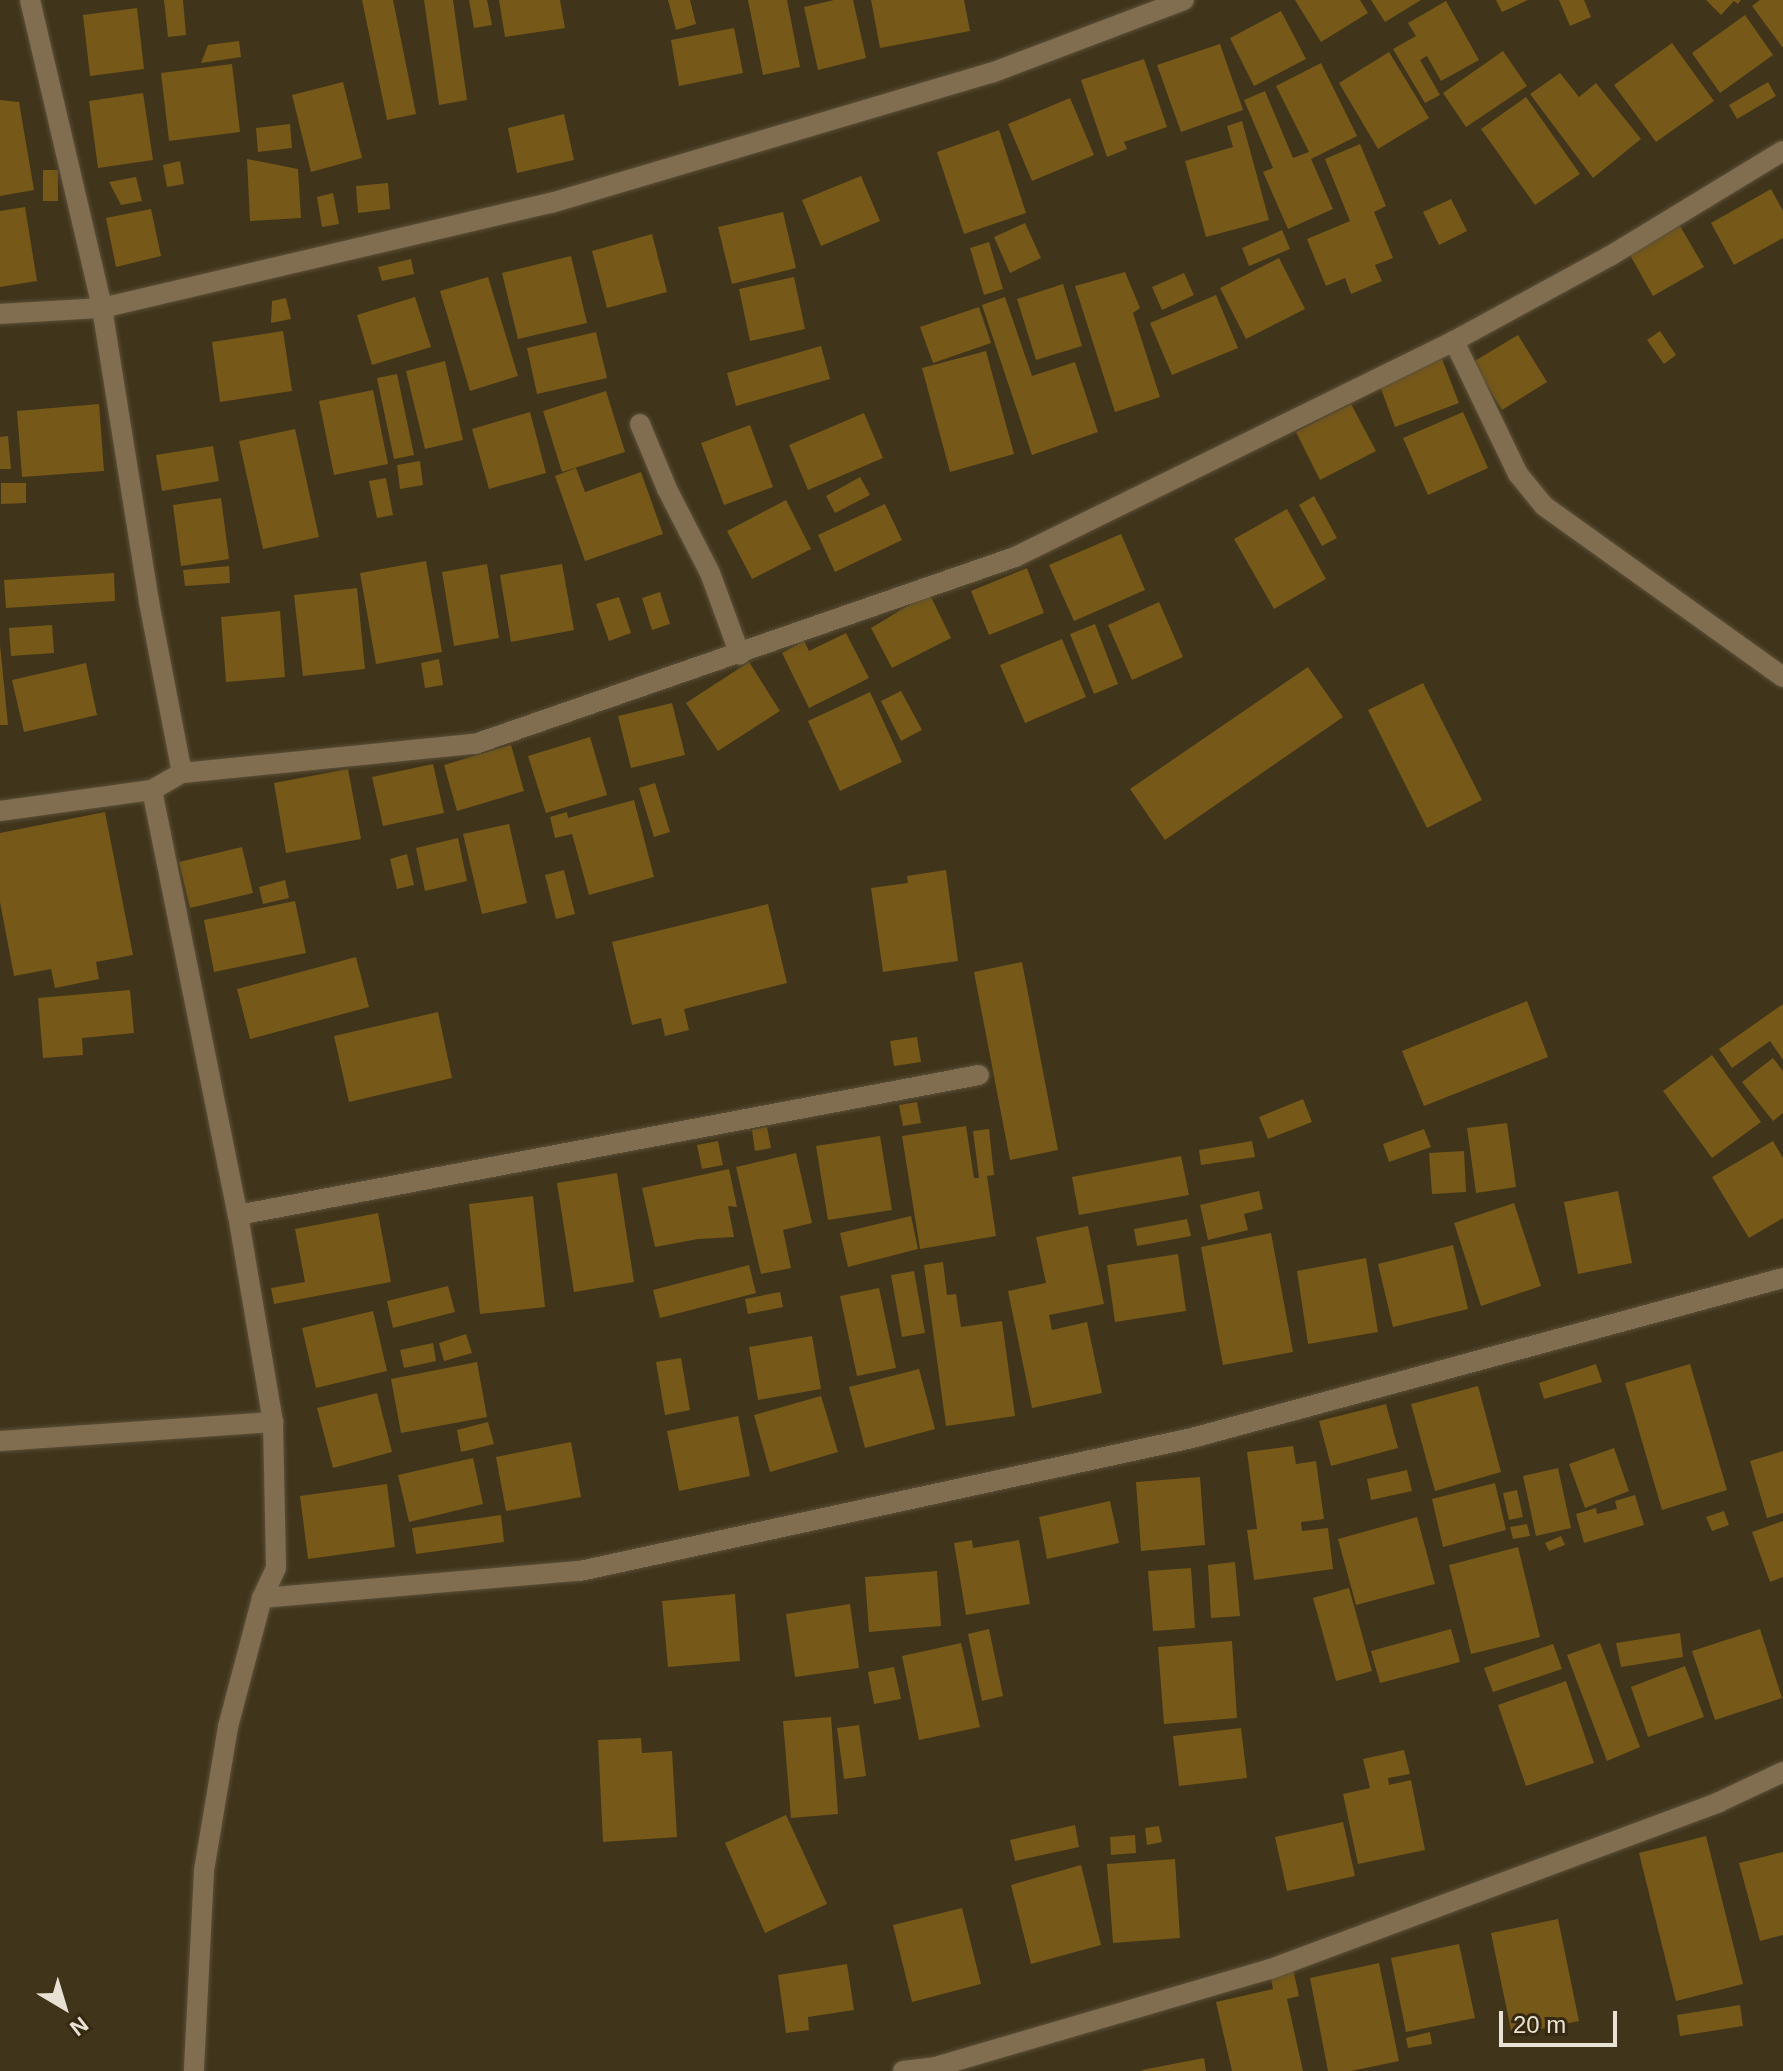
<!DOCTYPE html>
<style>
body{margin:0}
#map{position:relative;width:1783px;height:2071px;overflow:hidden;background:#40341b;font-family:Helvetica,sans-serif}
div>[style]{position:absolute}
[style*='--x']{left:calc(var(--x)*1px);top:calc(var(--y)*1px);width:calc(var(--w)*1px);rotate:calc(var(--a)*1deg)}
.building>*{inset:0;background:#765818}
.roads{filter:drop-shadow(0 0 2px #5b5038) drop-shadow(0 0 2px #5b5038)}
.minor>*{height:20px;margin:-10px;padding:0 10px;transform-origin:10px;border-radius:10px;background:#816d50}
span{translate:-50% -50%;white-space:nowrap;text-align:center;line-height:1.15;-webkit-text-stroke:6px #362911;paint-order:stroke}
.north{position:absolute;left:24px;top:1967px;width:80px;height:80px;-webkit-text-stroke:6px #362911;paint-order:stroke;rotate:142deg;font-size:22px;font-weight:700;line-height:32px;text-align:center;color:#e9e1d3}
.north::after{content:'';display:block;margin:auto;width:28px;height:36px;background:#e9e1d3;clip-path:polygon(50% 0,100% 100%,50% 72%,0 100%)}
.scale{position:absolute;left:1499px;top:2011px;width:118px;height:36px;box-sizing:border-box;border:4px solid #e9e1d3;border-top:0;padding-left:10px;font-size:24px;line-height:28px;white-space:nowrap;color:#e9e1d3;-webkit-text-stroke:6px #362911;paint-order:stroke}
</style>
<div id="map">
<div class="building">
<div style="clip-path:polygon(164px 0,183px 0,186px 35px,168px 37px)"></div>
<div style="clip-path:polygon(362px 0,393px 0,416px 114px,387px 120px)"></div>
<div style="clip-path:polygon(424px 0,453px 0,467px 100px,439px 105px)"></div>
<div style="clip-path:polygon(469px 0,487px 0,492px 25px,474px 28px)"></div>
<div style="clip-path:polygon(499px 0,560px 0,565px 28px,505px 37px)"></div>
<div style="clip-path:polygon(668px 0,690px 0,696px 24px,676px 30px)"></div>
<div style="clip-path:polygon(748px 0,787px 0,800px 67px,763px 75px)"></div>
<div style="clip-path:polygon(834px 0,853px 0,866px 58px,818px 70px,804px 7px)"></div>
<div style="clip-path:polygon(871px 0,964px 0,970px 31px,880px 48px)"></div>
<div style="clip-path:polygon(1295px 0,1360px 0,1368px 13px,1321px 42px)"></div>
<div style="clip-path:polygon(1371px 0,1421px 0,1385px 22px)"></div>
<div style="clip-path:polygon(1496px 0,1528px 0,1502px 12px)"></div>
<div style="clip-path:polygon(1559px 0,1584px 0,1591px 17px,1570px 26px)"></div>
<div style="clip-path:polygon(1706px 0,1741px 0,1738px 4px,1734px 1px,1721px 15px)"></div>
<div style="clip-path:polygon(1760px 0,1783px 0,1783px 48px,1752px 6px)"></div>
<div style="clip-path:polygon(1446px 1px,1479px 60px,1441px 81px,1427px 56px,1420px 60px,1440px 95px,1425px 103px,1393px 49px,1416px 36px,1408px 23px)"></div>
<div style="clip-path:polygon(137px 8px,144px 69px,90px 76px,83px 15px)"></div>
<div style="clip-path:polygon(1281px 11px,1306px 59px,1254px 86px,1230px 38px)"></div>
<div style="clip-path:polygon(1745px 15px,1773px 55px,1720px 93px,1692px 53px)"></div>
<div style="clip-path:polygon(734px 28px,743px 73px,679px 86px,671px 40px)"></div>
<div style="clip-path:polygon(239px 41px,241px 57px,201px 63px,208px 45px)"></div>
<div style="clip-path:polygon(1672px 43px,1714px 101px,1656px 142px,1614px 85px)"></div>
<div style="clip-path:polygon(1220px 44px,1243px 110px,1181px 132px,1157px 65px)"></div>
<div style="clip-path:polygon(1503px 51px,1527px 86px,1466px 127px,1443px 93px)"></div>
<div style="clip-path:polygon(1389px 52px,1429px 118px,1378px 149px,1339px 83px)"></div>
<div style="clip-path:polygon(1144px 59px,1167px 127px,1124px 142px,1127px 149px,1107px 157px,1081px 80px)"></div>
<div style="clip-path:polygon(1321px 63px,1357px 136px,1311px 159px,1333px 209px,1288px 229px,1263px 172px,1273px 168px,1244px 100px,1265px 91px,1293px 158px,1309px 152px,1276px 86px)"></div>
<div style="clip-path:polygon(232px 64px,240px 132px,169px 141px,161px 73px)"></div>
<div style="clip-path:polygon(1560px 73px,1579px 97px,1596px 83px,1641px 139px,1593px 178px,1530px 94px)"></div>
<div style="clip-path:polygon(343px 82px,362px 158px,311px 172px,292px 95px)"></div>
<div style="clip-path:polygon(1768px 82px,1776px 96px,1737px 119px,1729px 105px)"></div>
<div style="clip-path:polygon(143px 93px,153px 160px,98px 168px,89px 101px)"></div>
<div style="clip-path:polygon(1526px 97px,1580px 174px,1535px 205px,1481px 129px)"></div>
<div style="clip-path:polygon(1070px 98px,1094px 155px,1032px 181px,1008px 124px)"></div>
<div style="clip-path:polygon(0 100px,19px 102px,34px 190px,0 196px)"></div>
<div style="clip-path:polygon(564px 114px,574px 160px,517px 173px,508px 128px)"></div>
<div style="clip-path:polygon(1242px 121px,1269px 220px,1206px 237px,1185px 161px,1233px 147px,1227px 126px)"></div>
<div style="clip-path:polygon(290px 124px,292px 148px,258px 152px,256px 128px)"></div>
<div style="clip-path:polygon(999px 130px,1026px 213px,964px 234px,937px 152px)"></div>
<div style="clip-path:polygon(1360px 144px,1386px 206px,1374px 212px,1393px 258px,1375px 265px,1382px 281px,1351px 294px,1345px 278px,1326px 286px,1307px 239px,1350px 221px,1325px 159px)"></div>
<div style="clip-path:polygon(247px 159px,298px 169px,301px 218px,250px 221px)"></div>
<div style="clip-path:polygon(180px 161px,184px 184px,167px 187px,163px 165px)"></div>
<div style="clip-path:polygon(43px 170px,58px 170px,58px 201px,43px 201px)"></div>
<div style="clip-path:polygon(861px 176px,880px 221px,821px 246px,802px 200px)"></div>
<div style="clip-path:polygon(136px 177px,142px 201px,121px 205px,109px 182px)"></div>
<div style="clip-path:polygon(388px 183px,390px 209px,358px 213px,356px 186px)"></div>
<div style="clip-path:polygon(1771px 189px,1783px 211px,1783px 238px,1734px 265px,1711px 223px)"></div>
<div style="clip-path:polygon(333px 193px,339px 224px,322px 227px,317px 197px)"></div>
<div style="clip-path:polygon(1451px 199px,1467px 231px,1439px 245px,1423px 212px)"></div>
<div style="clip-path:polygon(25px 207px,37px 281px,0 287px,0 211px)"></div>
<div style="clip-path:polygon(151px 209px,161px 256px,116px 267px,106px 218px)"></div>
<div style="clip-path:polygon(783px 212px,796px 268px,732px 284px,718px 227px)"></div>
<div style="clip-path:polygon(1025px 223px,1041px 258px,1010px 273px,994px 237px)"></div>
<div style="clip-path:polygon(1680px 226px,1704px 267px,1653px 296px,1630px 255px)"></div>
<div style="clip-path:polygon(1282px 230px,1290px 249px,1249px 266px,1242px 248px)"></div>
<div style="clip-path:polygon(652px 234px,667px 292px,607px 308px,592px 251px)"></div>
<div style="clip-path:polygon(989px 242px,1003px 289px,984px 295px,970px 248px)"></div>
<div style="clip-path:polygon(571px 256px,587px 323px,518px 339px,502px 273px)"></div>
<div style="clip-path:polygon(1279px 258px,1305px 309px,1246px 339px,1220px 288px)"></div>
<div style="clip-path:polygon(411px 259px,414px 274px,382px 281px,378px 267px)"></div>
<div style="clip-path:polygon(1125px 272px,1140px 308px,1133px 313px,1160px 397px,1115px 412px,1075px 286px)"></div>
<div style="clip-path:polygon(1184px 273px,1194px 295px,1162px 310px,1152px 287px)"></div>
<div style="clip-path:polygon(488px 277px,518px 376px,470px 391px,440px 291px)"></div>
<div style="clip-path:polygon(794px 277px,805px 329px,750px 341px,739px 289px)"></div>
<div style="clip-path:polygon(1063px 284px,1082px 346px,1036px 360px,1017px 299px)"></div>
<div style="clip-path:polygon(1216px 295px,1238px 348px,1172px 375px,1150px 323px)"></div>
<div style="clip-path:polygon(415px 297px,431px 347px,372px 365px,357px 315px)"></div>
<div style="clip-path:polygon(1005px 297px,1032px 376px,1075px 362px,1098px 432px,1032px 455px,982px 305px)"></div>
<div style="clip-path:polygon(286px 298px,291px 319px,271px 323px,272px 301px)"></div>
<div style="clip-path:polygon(979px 307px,991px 343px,933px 363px,920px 327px)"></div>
<div style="clip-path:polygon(283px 331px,292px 391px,220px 402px,212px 342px)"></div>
<div style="clip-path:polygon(1660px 331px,1676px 355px,1664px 364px,1647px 340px)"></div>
<div style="clip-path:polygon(596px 332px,607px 378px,537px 394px,527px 348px)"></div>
<div style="clip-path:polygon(1518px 335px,1547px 382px,1502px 410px,1473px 362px)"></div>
<div style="clip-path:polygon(821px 346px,830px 379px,736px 406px,727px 373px)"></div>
<div style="clip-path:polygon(986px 351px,1014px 454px,950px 472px,922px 368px)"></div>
<div style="clip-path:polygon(1442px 359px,1459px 403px,1395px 427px,1379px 383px)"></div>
<div style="clip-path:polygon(445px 361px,463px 440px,425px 449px,406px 371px)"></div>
<div style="clip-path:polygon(397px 374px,414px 455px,394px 459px,377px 378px)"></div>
<div style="clip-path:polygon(373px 390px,388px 464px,334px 475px,319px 401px)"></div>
<div style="clip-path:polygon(606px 391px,625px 452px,562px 472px,543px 411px)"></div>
<div style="clip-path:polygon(99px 404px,104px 471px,22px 477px,17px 411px)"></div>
<div style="clip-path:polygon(1351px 404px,1376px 451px,1320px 480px,1296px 432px)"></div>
<div style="clip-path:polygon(530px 412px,546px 473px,489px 489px,472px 429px)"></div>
<div style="clip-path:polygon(1463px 412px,1488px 468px,1428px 495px,1403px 438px)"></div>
<div style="clip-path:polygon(864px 413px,883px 458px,808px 490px,789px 445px)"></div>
<div style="clip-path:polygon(750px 425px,773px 487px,724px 505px,701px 443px)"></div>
<div style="clip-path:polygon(295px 429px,319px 537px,263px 549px,239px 441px)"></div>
<div style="clip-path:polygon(8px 436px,11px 469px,0 469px,0 437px)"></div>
<div style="clip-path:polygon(213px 446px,219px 481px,162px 491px,156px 455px)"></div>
<div style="clip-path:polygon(420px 461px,423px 485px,400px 489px,397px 465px)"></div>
<div style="clip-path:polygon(576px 468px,585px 492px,641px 472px,663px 534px,585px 561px,555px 476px)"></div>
<div style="clip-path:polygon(860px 477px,870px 495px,835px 513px,826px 496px)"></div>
<div style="clip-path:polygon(386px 478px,393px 515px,377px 518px,369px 481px)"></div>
<div style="clip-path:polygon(1px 483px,26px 483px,26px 503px,1px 504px)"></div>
<div style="clip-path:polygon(1314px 496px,1337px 538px,1322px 546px,1299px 505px)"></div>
<div style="clip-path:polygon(221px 498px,229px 559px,181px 566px,173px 505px)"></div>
<div style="clip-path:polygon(786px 500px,811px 549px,752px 579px,727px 531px)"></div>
<div style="clip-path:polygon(885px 504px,902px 540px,835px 572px,818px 535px)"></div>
<div style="clip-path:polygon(1287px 509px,1326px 579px,1274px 609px,1234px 539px)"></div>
<div style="clip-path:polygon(1121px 534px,1145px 590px,1074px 621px,1049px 565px)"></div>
<div style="clip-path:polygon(426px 561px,442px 652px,376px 664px,360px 573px)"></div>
<div style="clip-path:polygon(487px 564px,499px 638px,454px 646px,442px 572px)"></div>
<div style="clip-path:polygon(562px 564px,574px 630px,511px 642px,500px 575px)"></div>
<div style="clip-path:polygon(229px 566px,230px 583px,185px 586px,183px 570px)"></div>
<div style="clip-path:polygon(1027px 568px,1044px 613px,989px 635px,971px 591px)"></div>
<div style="clip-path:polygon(114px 573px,115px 601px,6px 608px,4px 580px)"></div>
<div style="clip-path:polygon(357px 588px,365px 669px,303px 676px,294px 595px)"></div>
<div style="clip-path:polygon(660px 592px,670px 624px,652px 630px,642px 598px)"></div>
<div style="clip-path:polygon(929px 593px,951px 638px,892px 668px,871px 628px)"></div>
<div style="clip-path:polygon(619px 597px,631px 633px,609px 641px,596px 604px)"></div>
<div style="clip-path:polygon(1159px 602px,1183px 657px,1132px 680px,1108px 625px)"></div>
<div style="clip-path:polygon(280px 611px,285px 677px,226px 682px,221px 617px)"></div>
<div style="clip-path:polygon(1095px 624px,1118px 684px,1094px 694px,1070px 634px)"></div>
<div style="clip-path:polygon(52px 625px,54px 653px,11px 656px,9px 628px)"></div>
<div style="clip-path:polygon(846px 633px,869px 678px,809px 708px,782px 653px,804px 641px,809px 651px)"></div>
<div style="clip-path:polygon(1062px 639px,1086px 697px,1025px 723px,1000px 665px)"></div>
<div style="clip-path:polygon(0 645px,8px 725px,0 725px)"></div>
<div style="clip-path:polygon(439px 659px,443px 685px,425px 688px,421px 663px)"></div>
<div style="clip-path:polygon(749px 662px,780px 711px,718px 751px,686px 703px)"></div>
<div style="clip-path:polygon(86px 663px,97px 715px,24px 732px,12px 680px)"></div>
<div style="clip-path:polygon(1308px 667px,1343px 717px,1165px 840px,1130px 789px)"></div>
<div style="clip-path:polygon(1423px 683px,1482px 800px,1427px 828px,1368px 710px)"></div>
<div style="clip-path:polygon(901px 691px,922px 730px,901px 741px,881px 701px)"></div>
<div style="clip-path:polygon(870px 692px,902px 762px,840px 791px,808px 721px)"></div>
<div style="clip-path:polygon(672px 703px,685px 755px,631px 768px,618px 716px)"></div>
<div style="clip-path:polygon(590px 737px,607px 795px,546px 813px,528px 756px)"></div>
<div style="clip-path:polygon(511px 745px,524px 791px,457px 811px,444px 765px)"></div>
<div style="clip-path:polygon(433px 764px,444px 813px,383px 826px,372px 777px)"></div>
<div style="clip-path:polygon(348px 769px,361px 839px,286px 853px,274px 783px)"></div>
<div style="clip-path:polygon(655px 783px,670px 832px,654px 837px,639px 788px)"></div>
<div style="clip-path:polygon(634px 800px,654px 877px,589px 895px,572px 834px,555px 838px,550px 817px,567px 812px,568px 818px)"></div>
<div style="clip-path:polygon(105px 812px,133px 955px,96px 962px,99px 979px,55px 988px,51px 969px,14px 976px,0 902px,0 833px)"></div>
<div style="clip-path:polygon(509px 824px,527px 903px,482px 914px,463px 834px)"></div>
<div style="clip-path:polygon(458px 838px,467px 881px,425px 891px,416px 848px)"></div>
<div style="clip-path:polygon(242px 847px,253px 893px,190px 908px,179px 862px)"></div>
<div style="clip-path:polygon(407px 854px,414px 885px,397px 889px,390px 859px)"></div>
<div style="clip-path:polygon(564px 870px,575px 914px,556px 919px,545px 875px)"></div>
<div style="clip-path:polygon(946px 870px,958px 961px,883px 972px,871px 888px,908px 883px,907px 876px)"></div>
<div style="clip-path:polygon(285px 880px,289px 898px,263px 904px,259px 887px)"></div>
<div style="clip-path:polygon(295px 901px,306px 953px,214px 972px,204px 920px)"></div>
<div style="clip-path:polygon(768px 904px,787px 983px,684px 1009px,689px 1030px,665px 1036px,661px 1018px,632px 1025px,612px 942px)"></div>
<div style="clip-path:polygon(356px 957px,369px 1007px,250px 1039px,237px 989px)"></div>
<div style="clip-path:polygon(1022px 962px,1058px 1150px,1010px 1160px,974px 972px)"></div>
<div style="clip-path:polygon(130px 990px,134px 1033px,82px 1038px,83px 1055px,43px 1058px,38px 998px)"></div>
<div style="clip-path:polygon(1527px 1001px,1548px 1057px,1424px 1106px,1402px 1051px)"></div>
<div style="clip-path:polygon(1783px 1004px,1783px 1060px,1770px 1041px,1732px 1068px,1719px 1049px)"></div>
<div style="clip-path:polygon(438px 1012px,452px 1078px,349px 1102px,334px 1036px)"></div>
<div style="clip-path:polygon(917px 1037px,921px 1062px,894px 1066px,890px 1041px)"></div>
<div style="clip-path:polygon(1712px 1055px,1761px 1122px,1712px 1158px,1663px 1091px)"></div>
<div style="clip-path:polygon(1773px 1058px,1783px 1071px,1783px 1113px,1773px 1121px,1742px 1082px)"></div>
<div style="clip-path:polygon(1303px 1099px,1312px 1122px,1268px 1139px,1259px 1117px)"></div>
<div style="clip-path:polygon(917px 1102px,921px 1123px,903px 1126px,899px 1105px)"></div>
<div style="clip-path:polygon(1507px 1123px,1516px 1187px,1476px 1193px,1467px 1128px)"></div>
<div style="clip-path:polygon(966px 1126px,974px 1178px,979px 1178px,973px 1131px,989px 1129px,994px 1175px,987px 1176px,996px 1236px,920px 1249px,902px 1136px)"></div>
<div style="clip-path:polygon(767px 1127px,771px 1148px,755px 1151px,752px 1130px)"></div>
<div style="clip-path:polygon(1424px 1129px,1431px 1147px,1389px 1162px,1383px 1144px)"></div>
<div style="clip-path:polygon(880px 1136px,892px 1210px,828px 1220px,816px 1146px)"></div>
<div style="clip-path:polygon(718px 1141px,723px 1165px,702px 1169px,697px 1145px)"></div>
<div style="clip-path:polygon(1252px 1141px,1255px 1157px,1201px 1165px,1199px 1150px)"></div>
<div style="clip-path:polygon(1773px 1141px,1783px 1158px,1783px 1218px,1749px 1238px,1712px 1177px)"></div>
<div style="clip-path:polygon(1464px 1151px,1466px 1192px,1432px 1194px,1429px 1153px)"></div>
<div style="clip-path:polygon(796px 1153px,812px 1223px,783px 1230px,791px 1268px,761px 1274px,736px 1167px)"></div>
<div style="clip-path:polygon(1181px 1156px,1189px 1195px,1079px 1215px,1072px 1177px)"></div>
<div style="clip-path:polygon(729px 1169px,737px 1207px,728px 1206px,734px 1237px,698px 1239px,655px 1247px,642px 1188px)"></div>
<div style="clip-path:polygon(617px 1173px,634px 1282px,574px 1292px,557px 1183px)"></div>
<div style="clip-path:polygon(1259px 1191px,1263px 1209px,1244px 1214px,1248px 1230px,1208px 1240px,1200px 1205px)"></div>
<div style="clip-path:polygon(1618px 1191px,1632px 1263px,1578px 1274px,1564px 1202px)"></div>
<div style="clip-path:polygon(533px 1196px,545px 1307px,480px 1314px,469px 1204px)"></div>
<div style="clip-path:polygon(1514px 1203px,1541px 1286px,1481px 1306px,1454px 1223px)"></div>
<div style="clip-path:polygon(378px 1213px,391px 1282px,274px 1304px,271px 1288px,305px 1282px,295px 1229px)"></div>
<div style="clip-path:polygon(911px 1216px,918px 1249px,848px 1267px,840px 1233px)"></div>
<div style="clip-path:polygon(1187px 1219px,1191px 1236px,1137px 1246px,1134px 1229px)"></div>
<div style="clip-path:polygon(1088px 1226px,1104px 1304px,1049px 1315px,1052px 1330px,1087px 1322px,1102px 1393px,1032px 1408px,1008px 1291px,1046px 1283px,1036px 1237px)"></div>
<div style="clip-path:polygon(1271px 1233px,1293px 1352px,1223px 1365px,1201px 1247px)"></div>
<div style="clip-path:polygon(1453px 1245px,1468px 1309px,1393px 1327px,1378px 1264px)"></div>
<div style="clip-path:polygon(1178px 1254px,1186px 1311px,1115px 1322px,1107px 1265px)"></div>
<div style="clip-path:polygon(1366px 1258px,1378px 1332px,1308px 1344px,1297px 1271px)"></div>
<div style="clip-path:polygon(943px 1262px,947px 1295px,956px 1294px,961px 1327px,1002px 1321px,1015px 1416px,946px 1426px,924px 1265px)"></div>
<div style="clip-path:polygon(749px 1265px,756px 1293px,660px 1318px,653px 1290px)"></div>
<div style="clip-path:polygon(914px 1271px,925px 1333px,902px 1337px,891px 1275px)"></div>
<div style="clip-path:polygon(448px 1286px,455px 1312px,393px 1328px,387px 1301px)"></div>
<div style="clip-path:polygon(879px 1288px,896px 1368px,857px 1376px,840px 1296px)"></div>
<div style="clip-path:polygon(780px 1292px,783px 1307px,748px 1314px,745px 1299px)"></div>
<div style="clip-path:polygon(373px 1311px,387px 1371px,316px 1388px,302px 1328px)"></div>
<div style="clip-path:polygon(466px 1334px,472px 1353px,444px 1361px,439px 1343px)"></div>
<div style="clip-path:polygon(812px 1336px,821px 1389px,758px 1400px,749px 1347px)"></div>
<div style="clip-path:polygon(433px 1343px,436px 1361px,404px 1368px,400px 1350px)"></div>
<div style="clip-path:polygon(681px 1358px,690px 1410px,665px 1415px,656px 1362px)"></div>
<div style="clip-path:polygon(477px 1362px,487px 1417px,401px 1433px,391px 1379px)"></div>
<div style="clip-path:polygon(1596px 1364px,1602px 1382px,1544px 1399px,1539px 1383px)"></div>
<div style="clip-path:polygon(1690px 1364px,1727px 1490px,1662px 1510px,1625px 1383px)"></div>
<div style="clip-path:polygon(919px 1369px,935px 1429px,865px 1448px,849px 1387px)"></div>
<div style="clip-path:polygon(1478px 1386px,1501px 1472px,1435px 1491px,1411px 1404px)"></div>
<div style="clip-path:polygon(377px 1393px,392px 1452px,333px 1468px,317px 1408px)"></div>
<div style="clip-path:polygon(821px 1396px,838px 1452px,770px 1472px,754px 1415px)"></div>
<div style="clip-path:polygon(1386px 1404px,1398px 1448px,1331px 1466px,1319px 1421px)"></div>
<div style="clip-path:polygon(738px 1416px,750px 1476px,679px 1491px,667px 1431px)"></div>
<div style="clip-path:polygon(488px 1422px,494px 1444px,461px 1452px,457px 1430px)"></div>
<div style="clip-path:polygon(571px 1442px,581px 1497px,506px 1511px,496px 1457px)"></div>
<div style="clip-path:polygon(1293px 1446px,1296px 1464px,1316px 1461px,1324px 1519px,1301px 1522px,1302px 1531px,1328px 1528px,1333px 1569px,1254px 1580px,1247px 1530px,1257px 1529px,1247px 1452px)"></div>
<div style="clip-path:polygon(1614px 1448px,1629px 1491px,1585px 1508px,1569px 1464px)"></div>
<div style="clip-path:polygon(1783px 1451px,1783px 1513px,1767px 1518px,1750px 1461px)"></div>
<div style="clip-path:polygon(473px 1458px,483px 1504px,409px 1522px,398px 1475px)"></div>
<div style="clip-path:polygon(1558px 1468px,1571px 1528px,1536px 1536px,1523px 1476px)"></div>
<div style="clip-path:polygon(1407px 1470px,1412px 1491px,1371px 1500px,1367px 1479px)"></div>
<div style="clip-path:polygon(1200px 1477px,1205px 1545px,1141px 1551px,1136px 1482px)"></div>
<div style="clip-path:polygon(1495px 1483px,1506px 1530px,1443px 1547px,1432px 1499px)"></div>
<div style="clip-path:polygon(387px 1484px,395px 1547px,308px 1559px,300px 1496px)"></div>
<div style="clip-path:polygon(1517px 1490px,1523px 1517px,1509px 1520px,1503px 1493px)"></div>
<div style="clip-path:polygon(1635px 1495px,1644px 1525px,1584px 1543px,1576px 1514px,1596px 1508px,1597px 1514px,1617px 1509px,1615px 1501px)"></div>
<div style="clip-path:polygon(1110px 1501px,1119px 1543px,1047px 1559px,1039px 1517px)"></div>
<div style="clip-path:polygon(1724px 1511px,1729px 1525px,1712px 1531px,1706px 1517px)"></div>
<div style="clip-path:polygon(501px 1515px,504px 1542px,416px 1554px,412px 1528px)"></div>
<div style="clip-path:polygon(1417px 1517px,1435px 1584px,1356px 1605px,1338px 1539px)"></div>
<div style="clip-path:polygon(1783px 1521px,1783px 1577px,1770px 1582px,1752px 1532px)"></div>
<div style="clip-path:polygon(1527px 1524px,1530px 1536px,1513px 1539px,1510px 1527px)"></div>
<div style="clip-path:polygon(1561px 1536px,1565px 1545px,1549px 1551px,1545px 1543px)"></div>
<div style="clip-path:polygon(972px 1540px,973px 1548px,1019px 1540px,1030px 1604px,966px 1615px,954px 1543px)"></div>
<div style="clip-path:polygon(1518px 1547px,1540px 1637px,1471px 1654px,1449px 1565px)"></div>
<div style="clip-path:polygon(1235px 1562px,1240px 1616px,1211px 1618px,1208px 1565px)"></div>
<div style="clip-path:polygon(1191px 1568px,1195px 1628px,1153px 1631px,1148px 1571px)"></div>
<div style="clip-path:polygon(937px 1571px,941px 1626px,869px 1632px,865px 1577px)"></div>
<div style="clip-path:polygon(1349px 1588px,1372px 1671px,1336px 1681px,1313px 1598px)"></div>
<div style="clip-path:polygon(735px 1594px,740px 1661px,668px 1667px,662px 1601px)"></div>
<div style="clip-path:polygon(850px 1604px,859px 1668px,795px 1677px,786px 1614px)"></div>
<div style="clip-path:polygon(989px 1629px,1003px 1696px,982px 1701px,968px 1634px)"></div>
<div style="clip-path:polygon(1451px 1629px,1460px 1662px,1380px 1683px,1371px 1651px)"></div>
<div style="clip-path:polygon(1760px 1629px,1782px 1698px,1715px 1720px,1692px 1651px)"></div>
<div style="clip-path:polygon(1680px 1633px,1683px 1657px,1621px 1667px,1616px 1643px)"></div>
<div style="clip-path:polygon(1232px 1641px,1237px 1718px,1164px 1724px,1158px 1647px)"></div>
<div style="clip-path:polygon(961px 1643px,980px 1727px,919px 1740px,902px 1656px)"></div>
<div style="clip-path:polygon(1600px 1643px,1640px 1747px,1607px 1761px,1567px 1655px)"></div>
<div style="clip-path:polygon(1553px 1644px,1562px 1669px,1493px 1692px,1484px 1668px)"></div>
<div style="clip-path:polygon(1685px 1666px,1704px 1717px,1648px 1737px,1631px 1687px)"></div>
<div style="clip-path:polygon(894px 1667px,901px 1699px,874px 1704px,868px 1672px)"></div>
<div style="clip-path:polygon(1566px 1681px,1594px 1763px,1526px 1786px,1498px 1705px)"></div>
<div style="clip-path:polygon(831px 1717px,838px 1814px,791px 1818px,783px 1721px)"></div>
<div style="clip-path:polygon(859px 1725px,866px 1776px,844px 1779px,837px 1728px)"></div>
<div style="clip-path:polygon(1241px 1728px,1247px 1778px,1179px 1786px,1173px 1736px)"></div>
<div style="clip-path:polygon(641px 1738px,642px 1753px,672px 1751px,677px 1837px,603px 1842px,598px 1740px)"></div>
<div style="clip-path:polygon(1404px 1750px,1410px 1774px,1388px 1778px,1389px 1785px,1411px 1780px,1425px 1850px,1358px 1864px,1343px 1794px,1370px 1788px,1363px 1759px)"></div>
<div style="clip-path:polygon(786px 1815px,827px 1904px,765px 1933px,725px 1843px)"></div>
<div style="clip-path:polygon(1343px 1822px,1355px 1876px,1287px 1891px,1275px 1837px)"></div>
<div style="clip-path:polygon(1075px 1825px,1079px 1847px,1015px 1861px,1010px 1840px)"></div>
<div style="clip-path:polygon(1159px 1826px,1162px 1842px,1147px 1845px,1145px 1828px)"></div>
<div style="clip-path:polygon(1135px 1835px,1136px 1853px,1111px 1855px,1110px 1837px)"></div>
<div style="clip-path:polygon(1706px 1836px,1743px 1984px,1676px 2001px,1639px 1853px)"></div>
<div style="clip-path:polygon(1783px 1852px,1783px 1935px,1760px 1941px,1739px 1863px)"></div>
<div style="clip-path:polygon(1175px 1859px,1180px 1938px,1113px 1943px,1107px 1864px)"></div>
<div style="clip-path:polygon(1081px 1865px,1101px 1945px,1031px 1964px,1011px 1885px)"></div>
<div style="clip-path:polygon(962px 1908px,981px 1984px,912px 2002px,893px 1925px)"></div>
<div style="clip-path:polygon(1558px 1919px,1579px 2021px,1512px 2035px,1491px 1933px)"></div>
<div style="clip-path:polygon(1459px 1944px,1475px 2018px,1406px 2032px,1391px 1958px)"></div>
<div style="clip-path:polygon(1379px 1963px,1399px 2061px,1351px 2071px,1328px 2071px,1310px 1978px)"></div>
<div style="clip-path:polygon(847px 1964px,854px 2010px,808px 2017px,809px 2030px,786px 2033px,778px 1975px)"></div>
<div style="clip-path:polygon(1293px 1969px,1299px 1996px,1287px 1999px,1303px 2071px,1232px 2071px,1216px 2002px,1273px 1989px,1270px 1974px)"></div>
<div style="clip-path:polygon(1740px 2005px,1743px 2026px,1680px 2036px,1677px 2015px)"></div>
<div style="clip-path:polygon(1430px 2032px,1432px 2044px,1408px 2048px,1406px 2038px)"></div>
<div style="clip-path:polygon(1204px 2058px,1206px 2071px,1142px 2071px,1142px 2070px)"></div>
</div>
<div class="roads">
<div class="minor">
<div style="--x:30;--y:0;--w:316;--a:76.8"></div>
<div style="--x:102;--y:308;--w:298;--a:80.9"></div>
<div style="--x:149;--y:602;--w:174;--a:79.1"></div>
<div style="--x:0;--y:314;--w:102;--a:-3.4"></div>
<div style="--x:102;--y:308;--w:461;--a:-13.2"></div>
<div style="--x:551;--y:203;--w:459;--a:-16.5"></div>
<div style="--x:991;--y:73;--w:206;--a:-20.7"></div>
<div style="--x:1454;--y:341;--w:148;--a:64.3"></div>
<div style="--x:1518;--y:474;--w:41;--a:50.9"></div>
<div style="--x:1544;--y:506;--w:294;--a:35.6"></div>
<div style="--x:640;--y:424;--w:70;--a:67.4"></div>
<div style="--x:667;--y:489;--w:94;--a:62.9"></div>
<div style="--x:710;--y:573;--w:87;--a:69.9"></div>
<div style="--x:152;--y:790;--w:434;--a:78.6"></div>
<div style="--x:238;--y:1215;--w:210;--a:80.4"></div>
<div style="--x:273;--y:1422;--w:146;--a:88.8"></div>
<div style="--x:276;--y:1568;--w:33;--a:115"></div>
<div style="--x:262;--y:1598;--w:133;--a:104.8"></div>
<div style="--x:228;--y:1727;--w:146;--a:99.5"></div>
<div style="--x:204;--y:1871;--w:200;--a:92.9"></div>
<div style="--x:0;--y:811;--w:153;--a:-7.9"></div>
<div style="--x:152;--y:790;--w:34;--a:-30"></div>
<div style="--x:182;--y:773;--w:294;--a:-5.7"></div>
<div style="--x:475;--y:744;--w:571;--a:-19.1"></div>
<div style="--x:1015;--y:557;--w:489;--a:-26.2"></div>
<div style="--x:1454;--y:341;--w:178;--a:-28.6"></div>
<div style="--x:1610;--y:256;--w:202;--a:-31.3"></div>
<div style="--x:238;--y:1215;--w:754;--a:-10.7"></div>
<div style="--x:0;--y:1441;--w:274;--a:-4"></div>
<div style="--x:262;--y:1598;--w:319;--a:-4.9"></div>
<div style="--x:580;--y:1571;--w:626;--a:-12.26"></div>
<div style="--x:1192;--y:1438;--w:612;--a:-15.15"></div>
<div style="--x:903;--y:2071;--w:32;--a:-7"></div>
<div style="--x:935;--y:2067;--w:350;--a:-16.3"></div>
<div style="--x:1271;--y:1969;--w:478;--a:-20.4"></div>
<div style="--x:1719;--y:1802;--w:71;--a:-25.1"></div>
</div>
</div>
<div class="north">N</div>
<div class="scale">20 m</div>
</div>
